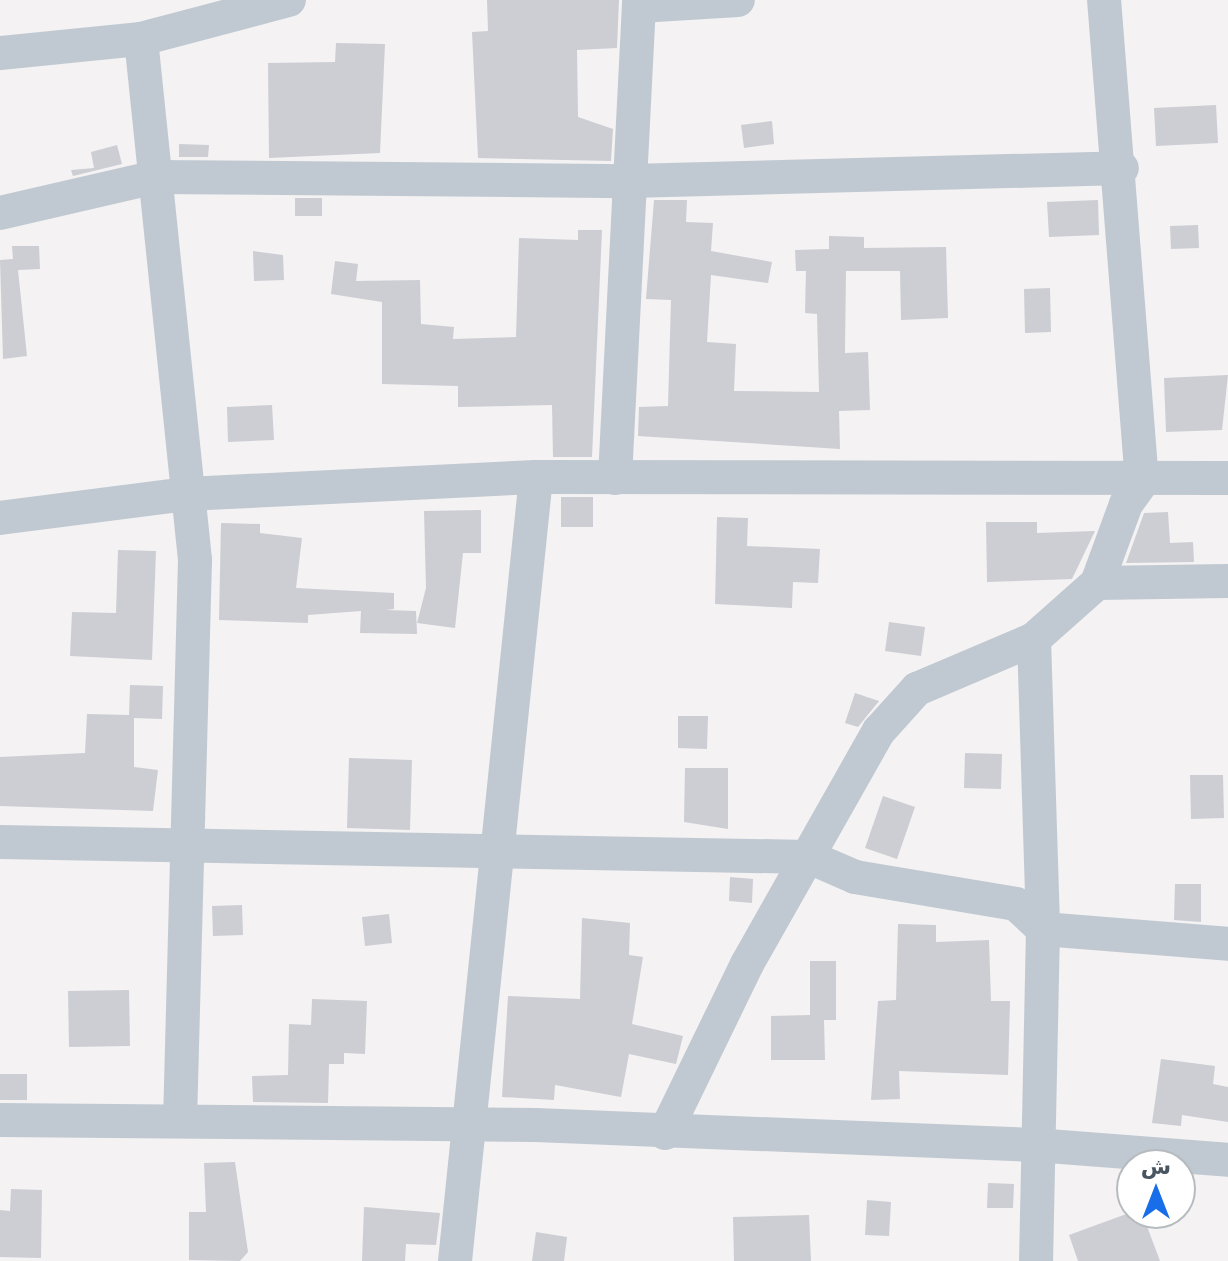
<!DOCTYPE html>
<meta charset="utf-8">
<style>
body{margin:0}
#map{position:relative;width:1228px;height:1261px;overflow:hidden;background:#f4f2f2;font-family:"DejaVu Sans","Noto Naskh Arabic",sans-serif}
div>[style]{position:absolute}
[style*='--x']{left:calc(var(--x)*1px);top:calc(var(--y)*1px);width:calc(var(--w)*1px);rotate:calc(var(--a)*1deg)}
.building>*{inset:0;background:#ccced4}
.minor>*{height:34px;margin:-17px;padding:0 17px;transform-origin:17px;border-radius:17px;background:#c0c9d1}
span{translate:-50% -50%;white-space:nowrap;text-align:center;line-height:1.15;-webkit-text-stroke:6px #fff;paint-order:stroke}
.north{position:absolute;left:1116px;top:1149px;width:80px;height:80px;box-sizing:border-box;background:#fff;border:2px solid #b6bbbf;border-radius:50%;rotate:0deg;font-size:22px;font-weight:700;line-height:32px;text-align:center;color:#495560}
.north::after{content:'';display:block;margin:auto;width:28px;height:36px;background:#186ee8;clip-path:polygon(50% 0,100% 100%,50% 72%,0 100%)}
</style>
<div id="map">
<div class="building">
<div style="clip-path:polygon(487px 0,619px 0,617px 48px,577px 50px,578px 117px,613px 129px,611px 161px,478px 158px,472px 32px,488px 31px)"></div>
<div style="clip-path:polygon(336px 43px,385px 44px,380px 153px,269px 158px,268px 63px,335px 62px)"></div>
<div style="clip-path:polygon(1216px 105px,1218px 143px,1156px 146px,1154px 108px)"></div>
<div style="clip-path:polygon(772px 121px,774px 144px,744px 148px,741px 125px)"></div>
<div style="clip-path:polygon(179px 144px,209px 145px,208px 157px,179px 157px)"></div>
<div style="clip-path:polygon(117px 145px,122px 164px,73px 176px,71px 170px,94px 168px,91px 152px)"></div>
<div style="clip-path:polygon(295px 198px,322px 198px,322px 216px,295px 216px)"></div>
<div style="clip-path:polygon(654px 200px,687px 200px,686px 222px,713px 223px,711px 251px,772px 262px,768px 283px,711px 275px,707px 342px,736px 344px,734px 391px,819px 392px,817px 314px,805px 313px,806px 271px,796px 271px,795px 250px,829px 249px,829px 236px,864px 237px,864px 248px,946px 247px,948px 318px,901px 320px,900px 271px,846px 271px,845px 353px,868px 352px,870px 410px,839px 411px,840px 449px,638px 436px,639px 407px,668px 406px,671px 300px,646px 299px)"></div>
<div style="clip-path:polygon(1098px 200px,1099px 235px,1049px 237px,1047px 202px)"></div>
<div style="clip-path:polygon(1198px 225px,1199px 248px,1171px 249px,1170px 226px)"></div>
<div style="clip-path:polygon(578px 230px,602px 230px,592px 457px,553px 457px,552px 405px,458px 407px,458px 386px,382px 384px,382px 302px,331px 294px,335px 261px,358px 264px,356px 281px,420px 280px,421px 324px,454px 327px,453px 339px,516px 337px,519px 238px,578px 240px)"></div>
<div style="clip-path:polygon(12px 246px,39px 246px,40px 269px,18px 270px,27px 356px,3px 359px,0 260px,13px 259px)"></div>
<div style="clip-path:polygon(253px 251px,283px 255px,284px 280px,254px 281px)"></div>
<div style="clip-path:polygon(1050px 288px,1051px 332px,1025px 333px,1024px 289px)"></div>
<div style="clip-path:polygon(1228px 375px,1222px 430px,1166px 432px,1164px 378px)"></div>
<div style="clip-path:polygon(272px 405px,274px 440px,228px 442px,227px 407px)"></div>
<div style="clip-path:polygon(561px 497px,593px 497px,593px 527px,561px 527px)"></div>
<div style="clip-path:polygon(481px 510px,481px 553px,463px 553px,455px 628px,417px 623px,426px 588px,424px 511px)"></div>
<div style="clip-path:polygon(1168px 512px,1170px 543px,1193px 542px,1194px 562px,1126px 563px,1144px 513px)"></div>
<div style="clip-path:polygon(717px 517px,748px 518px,747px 546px,820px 549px,818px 583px,793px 582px,792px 608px,715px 604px)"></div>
<div style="clip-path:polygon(986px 522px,1037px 522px,1037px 533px,1095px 531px,1072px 579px,987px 582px)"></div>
<div style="clip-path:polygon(221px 523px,260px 524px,260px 533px,302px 538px,296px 588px,394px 593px,394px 609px,386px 610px,416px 611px,417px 634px,360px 633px,361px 611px,308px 615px,308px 623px,219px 620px)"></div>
<div style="clip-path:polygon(118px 550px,156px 551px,152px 660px,70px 656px,72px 612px,116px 613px)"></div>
<div style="clip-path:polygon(889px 622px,925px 627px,921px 656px,885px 651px)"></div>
<div style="clip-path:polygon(130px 685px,163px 686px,162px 719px,134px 718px,134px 767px,158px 770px,153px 811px,0 806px,0 757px,85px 753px,87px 714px,129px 715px)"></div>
<div style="clip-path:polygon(855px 693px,879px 701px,858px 727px,845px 723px)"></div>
<div style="clip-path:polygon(678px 716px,708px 716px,707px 749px,678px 748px)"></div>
<div style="clip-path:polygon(965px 753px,1002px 754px,1001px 789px,964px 788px)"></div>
<div style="clip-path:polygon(349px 758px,412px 760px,410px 830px,347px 828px)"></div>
<div style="clip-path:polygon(685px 768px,728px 768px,728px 829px,684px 822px)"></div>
<div style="clip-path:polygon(1190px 775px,1223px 775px,1224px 818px,1191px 819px)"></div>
<div style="clip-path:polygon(883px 796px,915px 807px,897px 859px,865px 848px)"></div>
<div style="clip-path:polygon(730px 877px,753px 879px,752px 903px,729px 901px)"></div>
<div style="clip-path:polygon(1175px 884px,1201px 884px,1201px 922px,1174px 920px)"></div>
<div style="clip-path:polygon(242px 905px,243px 935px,213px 936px,212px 906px)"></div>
<div style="clip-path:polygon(389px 914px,392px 943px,365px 946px,362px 917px)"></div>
<div style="clip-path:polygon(582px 918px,630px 923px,629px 955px,643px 957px,632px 1024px,683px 1036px,676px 1064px,629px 1054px,621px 1097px,555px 1085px,554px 1100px,502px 1097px,508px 996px,580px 999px)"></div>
<div style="clip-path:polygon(898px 924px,936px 925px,936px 942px,989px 940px,991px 1001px,1010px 1001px,1008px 1075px,899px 1071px,900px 1099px,871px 1100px,878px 1001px,896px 1000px)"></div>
<div style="clip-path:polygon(810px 961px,836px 961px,836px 1020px,824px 1020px,825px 1060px,771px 1060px,771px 1016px,810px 1015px)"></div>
<div style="clip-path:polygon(129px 990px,130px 1046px,69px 1047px,68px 991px)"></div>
<div style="clip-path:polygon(312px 999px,367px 1001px,365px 1054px,344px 1053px,344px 1064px,329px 1064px,328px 1103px,253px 1102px,252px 1076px,288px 1075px,289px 1024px,311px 1025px)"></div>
<div style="clip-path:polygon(1161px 1059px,1215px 1066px,1213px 1084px,1228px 1087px,1228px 1122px,1182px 1115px,1181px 1126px,1152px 1123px)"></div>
<div style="clip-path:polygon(0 1074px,27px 1074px,27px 1100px,0 1100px)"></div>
<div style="clip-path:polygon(235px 1162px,248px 1252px,240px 1261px,189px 1260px,189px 1212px,206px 1212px,204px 1163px)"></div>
<div style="clip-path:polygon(988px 1183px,1014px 1184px,1013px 1208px,987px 1208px)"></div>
<div style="clip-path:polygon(11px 1189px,42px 1190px,41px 1258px,0 1257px,0 1210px,10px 1211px)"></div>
<div style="clip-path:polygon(867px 1200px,891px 1202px,889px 1236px,865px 1235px)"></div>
<div style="clip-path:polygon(364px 1207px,440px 1213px,436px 1245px,406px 1244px,405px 1261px,362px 1261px)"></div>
<div style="clip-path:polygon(1129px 1213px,1142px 1213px,1160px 1261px,1078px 1261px,1069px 1235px)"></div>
<div style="clip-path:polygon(809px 1215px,811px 1261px,734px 1261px,733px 1217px)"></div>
<div style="clip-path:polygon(536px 1232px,567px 1237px,564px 1261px,532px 1261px)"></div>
</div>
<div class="minor">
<div style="--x:639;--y:6;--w:99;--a:-3.5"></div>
<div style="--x:141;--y:39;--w:524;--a:84.08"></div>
<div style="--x:195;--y:560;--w:560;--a:91.53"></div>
<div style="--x:0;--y:53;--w:142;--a:-5.7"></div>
<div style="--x:141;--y:39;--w:153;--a:-14.8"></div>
<div style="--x:0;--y:213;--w:160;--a:-13"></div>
<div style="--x:156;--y:177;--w:474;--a:0.5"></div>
<div style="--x:630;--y:181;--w:492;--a:-1.5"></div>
<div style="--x:615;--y:478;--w:479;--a:-87.1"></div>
<div style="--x:0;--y:518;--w:189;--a:-7.3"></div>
<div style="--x:187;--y:494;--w:349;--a:-2.8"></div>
<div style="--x:536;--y:477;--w:692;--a:0.08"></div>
<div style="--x:1097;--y:583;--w:131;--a:-0.9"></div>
<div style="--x:1034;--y:639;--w:290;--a:88.2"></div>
<div style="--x:1043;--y:929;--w:332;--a:91.2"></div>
<div style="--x:0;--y:842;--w:809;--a:1.06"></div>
<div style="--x:809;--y:857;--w:50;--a:23.5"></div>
<div style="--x:855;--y:877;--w:163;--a:9.5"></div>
<div style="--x:1016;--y:904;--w:37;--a:43"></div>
<div style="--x:1043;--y:929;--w:186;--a:4.6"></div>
<div style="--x:0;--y:1120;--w:536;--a:0.53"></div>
<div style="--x:536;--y:1125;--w:499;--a:2.3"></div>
<div style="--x:1035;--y:1145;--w:194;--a:4.4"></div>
<div style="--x:665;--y:1133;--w:188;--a:-64.1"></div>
<div style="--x:747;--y:964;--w:268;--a:-60.5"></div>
<div style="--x:879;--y:731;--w:57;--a:-47.9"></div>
<div style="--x:917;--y:689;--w:127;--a:-23.1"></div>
<div style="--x:1034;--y:639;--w:84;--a:-41.6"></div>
<div style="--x:1097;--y:583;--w:84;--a:-69.8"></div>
<div style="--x:1126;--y:504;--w:27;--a:-54"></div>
<div style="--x:1142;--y:482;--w:483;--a:-94.5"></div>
<div style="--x:455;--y:1261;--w:788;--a:-84.1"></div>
</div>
<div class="north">ش</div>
</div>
